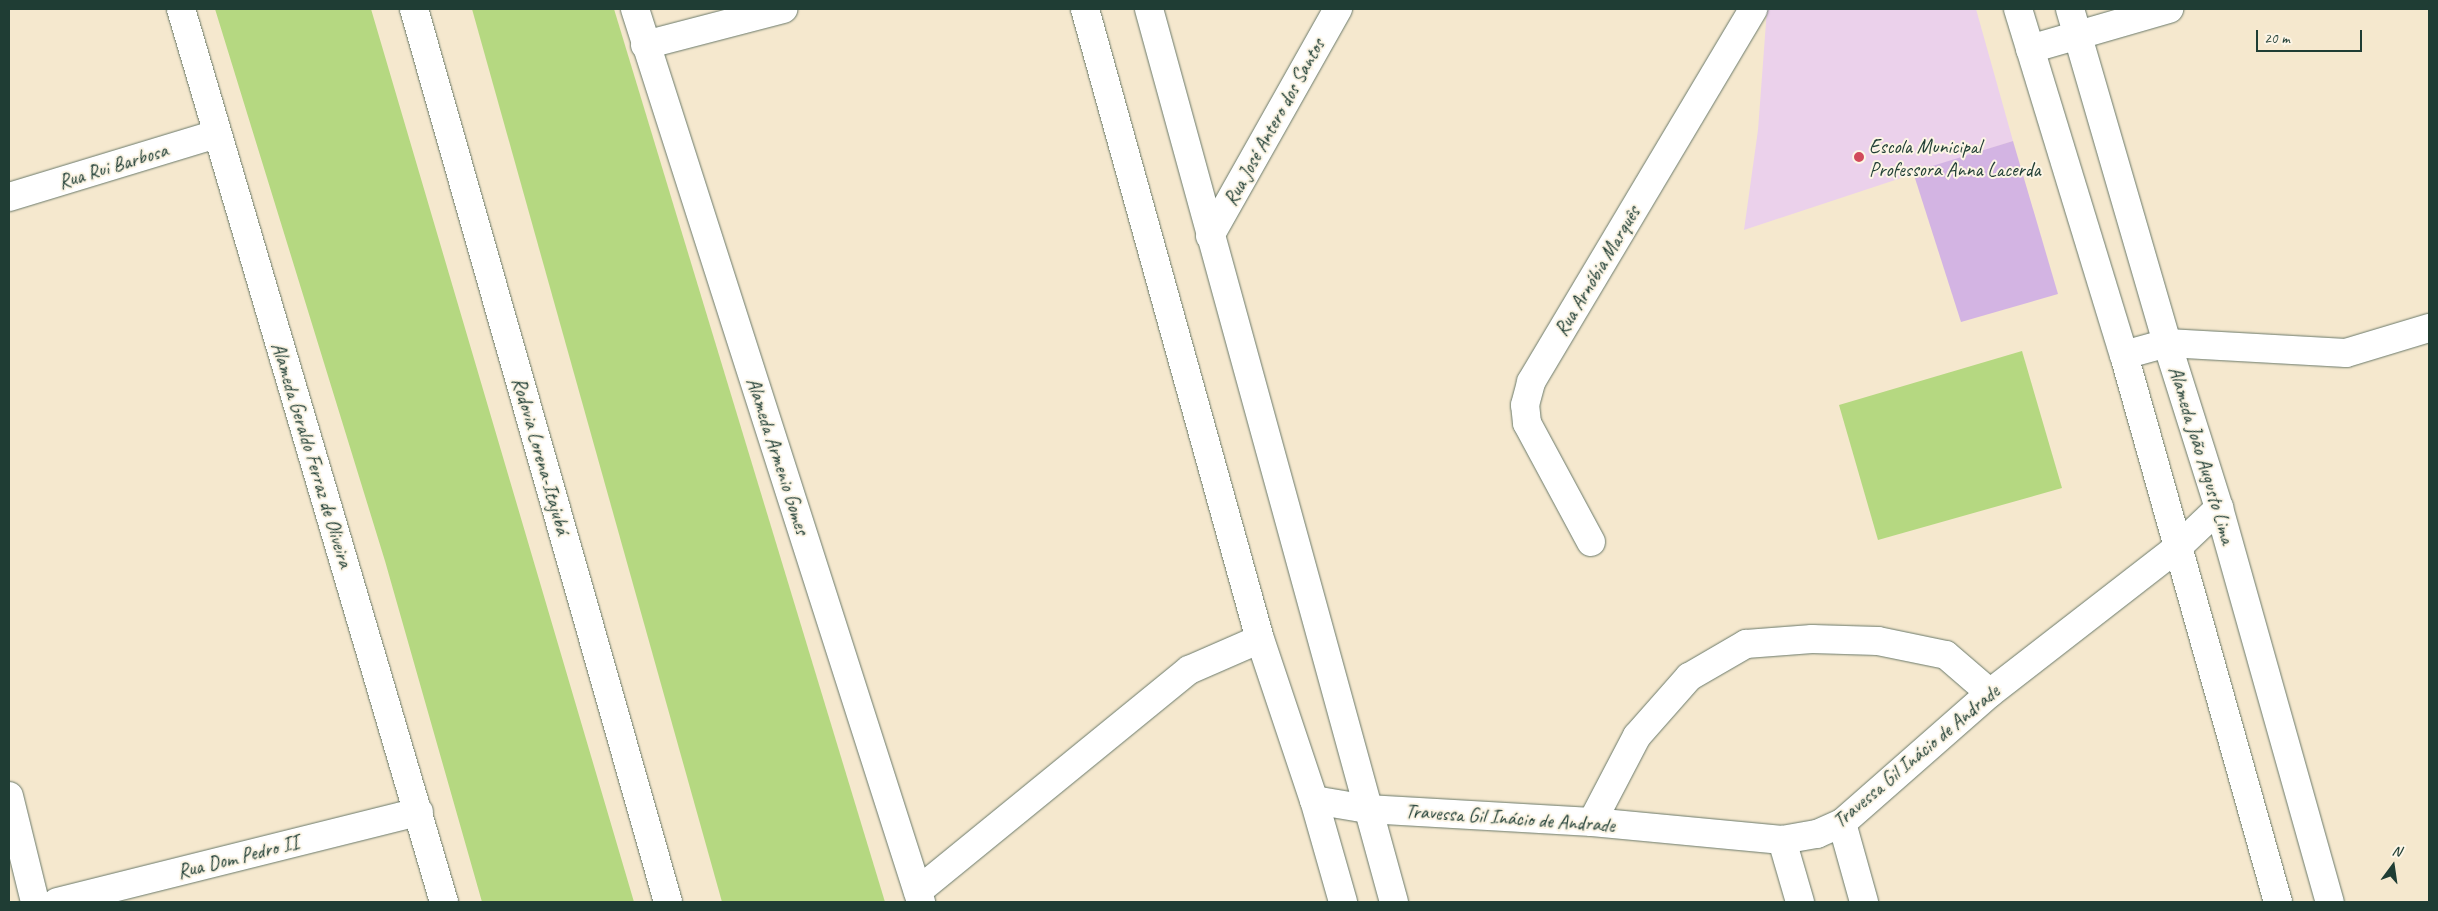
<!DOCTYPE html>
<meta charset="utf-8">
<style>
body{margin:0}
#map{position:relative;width:2438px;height:911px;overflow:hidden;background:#f5e8ce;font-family:Caveat,sans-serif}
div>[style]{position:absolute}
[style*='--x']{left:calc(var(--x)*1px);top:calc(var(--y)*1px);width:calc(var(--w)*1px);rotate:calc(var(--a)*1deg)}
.built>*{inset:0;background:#ebd1eb}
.green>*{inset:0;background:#b5d881}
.building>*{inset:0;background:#d3b4e3}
.roads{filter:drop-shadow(0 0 1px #6a796a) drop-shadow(0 0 1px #6a796a)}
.minor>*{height:28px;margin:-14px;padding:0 14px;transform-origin:14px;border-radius:14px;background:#fff}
.highway>*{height:28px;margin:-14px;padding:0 14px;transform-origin:14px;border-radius:14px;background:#fff}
.dots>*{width:14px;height:14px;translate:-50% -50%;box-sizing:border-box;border:2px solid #fcf5e5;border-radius:50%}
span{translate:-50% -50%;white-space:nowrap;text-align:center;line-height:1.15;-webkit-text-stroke:4px #fcf5e5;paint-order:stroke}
.street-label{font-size:20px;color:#1f3d34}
.poi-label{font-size:20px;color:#1f3d34}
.left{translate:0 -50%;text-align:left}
.frame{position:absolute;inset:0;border:10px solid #1f3d34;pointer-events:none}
.north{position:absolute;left:2368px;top:841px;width:50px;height:50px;-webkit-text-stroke:4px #fcf5e5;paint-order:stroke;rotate:14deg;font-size:14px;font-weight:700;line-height:20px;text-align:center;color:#1f3d34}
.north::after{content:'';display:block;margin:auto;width:18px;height:22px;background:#1f3d34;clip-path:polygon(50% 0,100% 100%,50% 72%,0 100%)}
.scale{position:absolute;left:2256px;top:30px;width:106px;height:22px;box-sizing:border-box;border:2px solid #1f3d34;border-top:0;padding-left:6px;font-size:15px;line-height:18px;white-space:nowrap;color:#1f3d34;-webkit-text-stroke:4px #fcf5e5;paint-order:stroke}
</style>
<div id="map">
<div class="built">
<div style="clip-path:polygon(1767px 9px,1976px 9px,2013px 141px,1744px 230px,1758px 130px)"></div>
</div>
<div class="green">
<div style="clip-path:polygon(215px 9px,371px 9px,634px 902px,482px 902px,385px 561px)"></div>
<div style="clip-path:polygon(472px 9px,614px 9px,885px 902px,722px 902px)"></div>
<div style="clip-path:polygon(2022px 351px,2062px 488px,1878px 540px,1839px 405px)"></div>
</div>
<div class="building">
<div style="clip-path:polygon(2013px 141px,2058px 294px,1961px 322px,1913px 172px)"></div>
</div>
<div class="roads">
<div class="minor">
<div style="--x:181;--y:9;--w:931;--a:73.59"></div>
<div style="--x:635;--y:9;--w:938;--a:72.24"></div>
<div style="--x:1085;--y:9;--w:654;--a:74.48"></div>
<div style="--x:1260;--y:639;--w:170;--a:71.5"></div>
<div style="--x:1314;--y:800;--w:106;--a:74.1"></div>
<div style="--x:1149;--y:9;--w:926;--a:74.66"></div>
<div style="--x:2018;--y:9;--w:362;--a:73"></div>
<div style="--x:2124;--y:355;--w:568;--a:74.28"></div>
<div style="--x:2070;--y:9;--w:348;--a:73.8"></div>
<div style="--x:2167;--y:343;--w:173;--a:72.5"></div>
<div style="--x:2219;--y:508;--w:409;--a:74.3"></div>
<div style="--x:645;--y:45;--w:143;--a:-14.6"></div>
<div style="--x:2030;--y:49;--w:145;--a:-16.1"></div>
<div style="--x:9;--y:197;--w:217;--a:-16.9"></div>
<div style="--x:1210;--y:236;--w:261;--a:-60.6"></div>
<div style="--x:2124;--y:355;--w:45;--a:-15.6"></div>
<div style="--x:2167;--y:343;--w:179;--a:3.2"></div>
<div style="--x:2346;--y:353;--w:87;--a:-16.8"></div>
<div style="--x:1591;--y:542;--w:135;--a:-118.3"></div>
<div style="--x:1527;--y:423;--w:18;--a:-96"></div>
<div style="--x:1525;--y:405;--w:24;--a:-75"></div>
<div style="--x:1531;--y:382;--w:434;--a:-59.2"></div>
<div style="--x:9;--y:796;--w:109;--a:76.2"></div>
<div style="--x:1314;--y:800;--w:54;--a:9.6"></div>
<div style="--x:1367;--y:809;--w:225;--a:3.3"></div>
<div style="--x:1592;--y:822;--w:191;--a:5.4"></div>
<div style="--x:1782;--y:840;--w:36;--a:-10"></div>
<div style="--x:1817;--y:834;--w:27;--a:-24"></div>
<div style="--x:1842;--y:823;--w:197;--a:-41.3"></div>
<div style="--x:1990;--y:693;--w:238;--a:-37.8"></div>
<div style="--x:2178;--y:547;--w:57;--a:-43.6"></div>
<div style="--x:1592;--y:822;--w:97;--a:-62.4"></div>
<div style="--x:1637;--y:736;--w:79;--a:-48.6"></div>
<div style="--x:1689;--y:677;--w:66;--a:-30.1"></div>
<div style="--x:1746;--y:644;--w:66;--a:-4.3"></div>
<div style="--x:1812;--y:639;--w:66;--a:1.7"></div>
<div style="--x:1878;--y:641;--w:69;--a:11.6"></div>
<div style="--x:1946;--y:655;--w:58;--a:40.8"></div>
<div style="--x:1842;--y:823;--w:82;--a:74.4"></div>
<div style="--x:1782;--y:840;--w:65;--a:73.8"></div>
<div style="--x:918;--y:891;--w:350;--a:-39.2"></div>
<div style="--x:1189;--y:670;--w:77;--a:-23.6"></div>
<div style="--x:57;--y:902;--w:373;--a:-14"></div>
</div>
<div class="highway">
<div style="--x:414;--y:9;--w:928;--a:74.12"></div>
</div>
</div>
<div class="dots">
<div style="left:1859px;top:157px;background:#d1495b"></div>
</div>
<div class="street-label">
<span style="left:1274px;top:122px;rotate:-61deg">Rua José Antero dos Santos</span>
<span style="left:113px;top:166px;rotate:-17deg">Rua Rui Barbosa</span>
<span style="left:1597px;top:271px;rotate:-59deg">Rua Arnóbia Marquês</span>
<span style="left:312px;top:455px;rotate:73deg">Alameda Geraldo Ferraz de Oliveira</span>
<span style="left:2202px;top:455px;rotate:73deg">Alameda João Augusto Lima</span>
<span style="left:541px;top:456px;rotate:74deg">Rodovia Lorena-Itajubá</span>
<span style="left:778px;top:456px;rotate:72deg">Alameda Armenio Gomes</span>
<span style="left:1916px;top:756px;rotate:-40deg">Travessa Gil Inácio de Andrade</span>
<span style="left:1510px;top:818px;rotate:4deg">Travessa Gil Inácio de Andrade</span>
<span style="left:238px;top:857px;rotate:-14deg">Rua Dom Pedro II</span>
</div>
<div class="poi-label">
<span class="left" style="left:1869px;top:158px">Escola Municipal<br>Professora Anna Lacerda</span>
</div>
<div class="frame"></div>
<div class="north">N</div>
<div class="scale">20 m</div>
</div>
